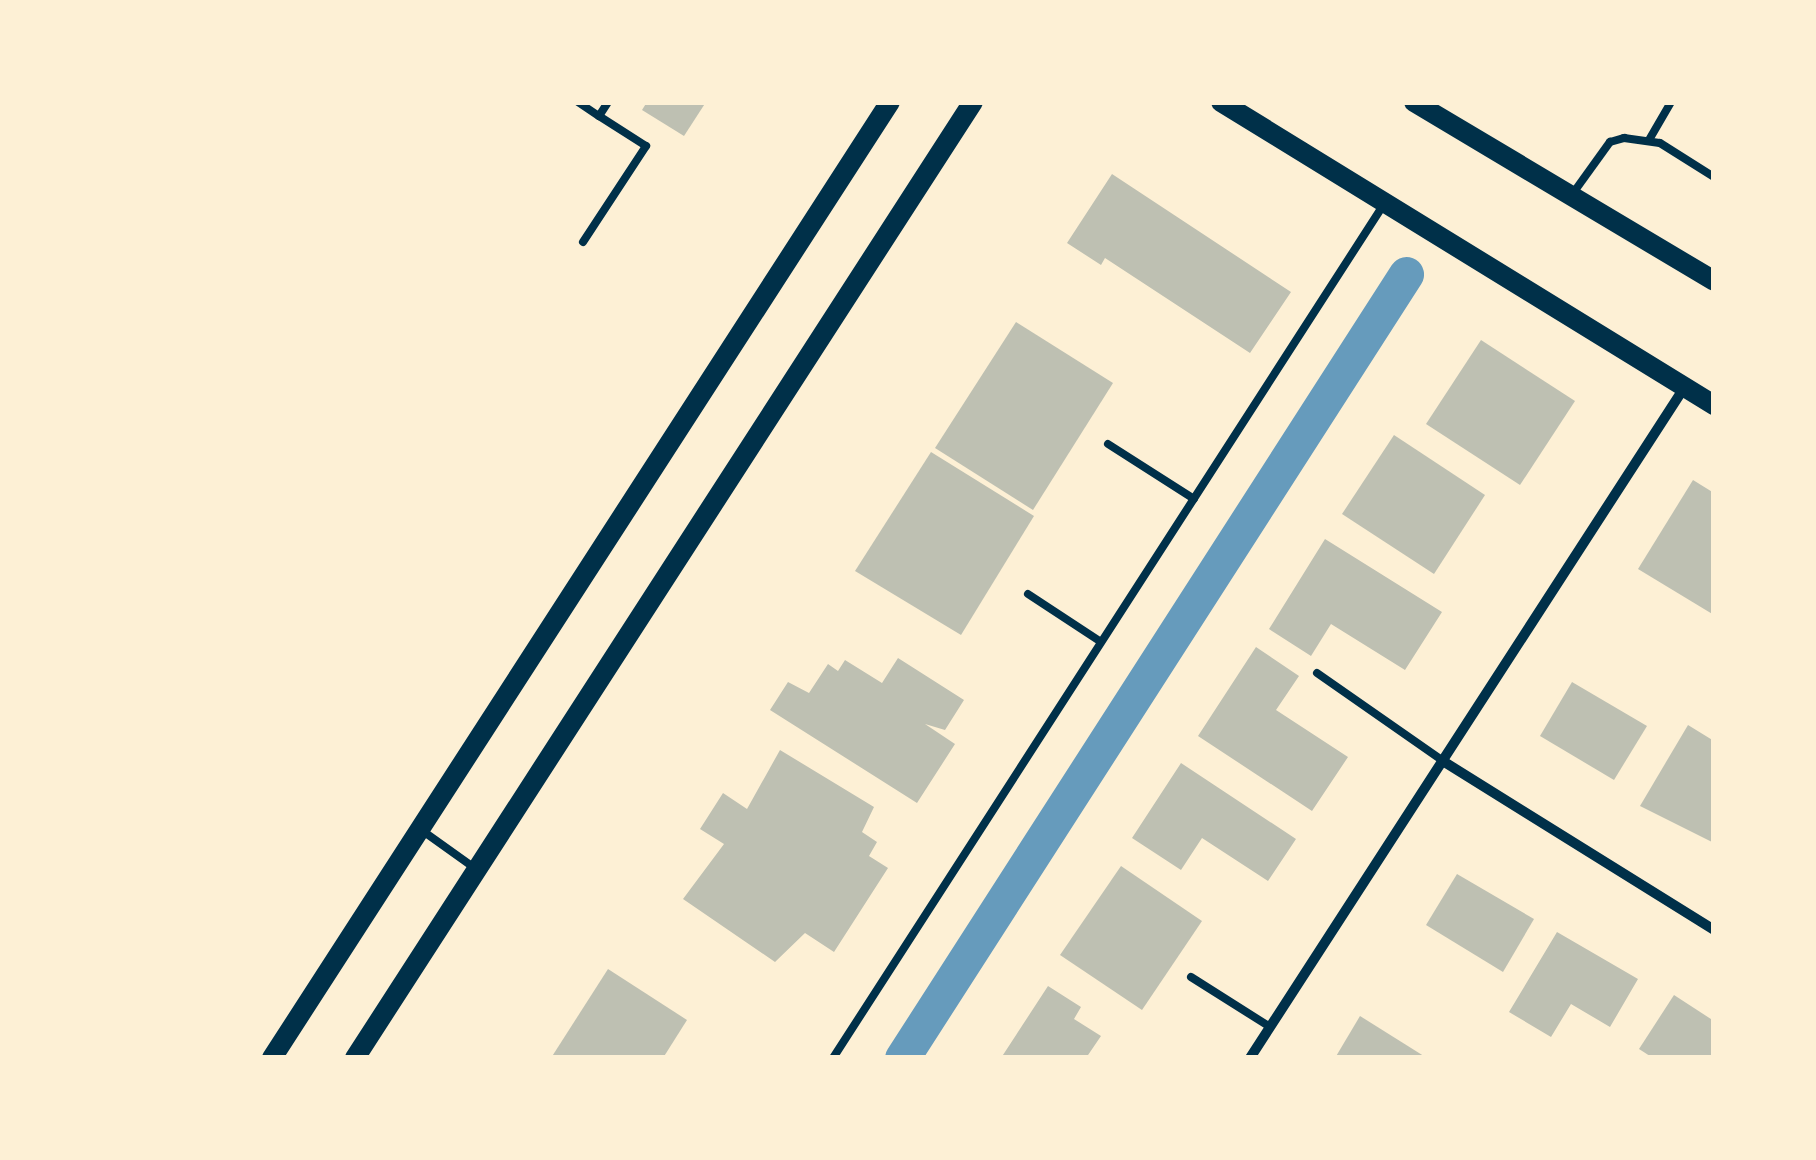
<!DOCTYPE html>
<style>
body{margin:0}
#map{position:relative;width:1816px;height:1160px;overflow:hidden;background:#fdf0d5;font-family:Mulish,sans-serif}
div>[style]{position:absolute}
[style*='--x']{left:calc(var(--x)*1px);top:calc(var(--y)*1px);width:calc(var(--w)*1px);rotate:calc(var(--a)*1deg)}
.canal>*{height:35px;margin:-17.5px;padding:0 17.5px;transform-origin:17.5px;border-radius:17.5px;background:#669bbc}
.building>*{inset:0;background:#bec0b2}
.service>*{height:8px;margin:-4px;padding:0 4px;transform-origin:4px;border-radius:4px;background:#003049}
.minor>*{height:10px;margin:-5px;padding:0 5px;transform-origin:5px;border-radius:5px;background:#003049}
.secondary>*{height:20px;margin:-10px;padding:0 10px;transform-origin:10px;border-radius:10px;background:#003049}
span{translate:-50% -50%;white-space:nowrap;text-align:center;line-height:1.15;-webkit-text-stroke:9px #fdf0d5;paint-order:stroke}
.frame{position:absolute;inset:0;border:105px solid #fdf0d5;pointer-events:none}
</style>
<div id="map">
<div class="canal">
<div style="--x:902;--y:1058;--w:932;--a:-57.26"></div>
</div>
<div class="building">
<div style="clip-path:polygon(647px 102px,706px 102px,684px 136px,642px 110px)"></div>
<div style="clip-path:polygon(1112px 174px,1291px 292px,1250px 353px,1105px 258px,1101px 265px,1067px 243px)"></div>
<div style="clip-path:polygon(1016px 322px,1113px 383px,1033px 510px,935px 448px)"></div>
<div style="clip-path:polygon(1481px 340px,1575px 401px,1520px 485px,1426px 424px)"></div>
<div style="clip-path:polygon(1394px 435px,1485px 495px,1434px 574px,1342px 514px)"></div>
<div style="clip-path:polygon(931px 452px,1034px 516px,961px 635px,855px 571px)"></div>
<div style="clip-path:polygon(1693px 480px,1714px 493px,1714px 615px,1638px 569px)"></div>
<div style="clip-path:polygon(1325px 539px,1442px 612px,1405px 670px,1331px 624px,1311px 656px,1269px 629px)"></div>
<div style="clip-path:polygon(1256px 647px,1299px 676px,1276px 710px,1348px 757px,1312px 811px,1198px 736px)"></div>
<div style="clip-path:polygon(898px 658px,964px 700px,945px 730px,925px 724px,955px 744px,917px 803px,770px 710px,788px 682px,809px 693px,828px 664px,838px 671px,845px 660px,882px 683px)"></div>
<div style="clip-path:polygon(1572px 682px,1647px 726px,1614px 780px,1540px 736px)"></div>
<div style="clip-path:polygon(1688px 725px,1714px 741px,1714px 843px,1640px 806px)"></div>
<div style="clip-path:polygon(780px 750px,874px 807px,862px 832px,877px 842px,869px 856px,888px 868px,834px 952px,805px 933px,775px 962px,683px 899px,724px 844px,700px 829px,723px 793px,747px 809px)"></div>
<div style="clip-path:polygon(1181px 763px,1296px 839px,1268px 881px,1202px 838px,1181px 870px,1132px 838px)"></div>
<div style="clip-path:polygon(1121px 866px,1202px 921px,1142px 1010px,1060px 955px)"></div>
<div style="clip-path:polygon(1457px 874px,1534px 919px,1503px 972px,1426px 925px)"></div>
<div style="clip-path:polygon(1557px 932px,1638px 979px,1610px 1027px,1571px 1004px,1551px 1037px,1509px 1012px)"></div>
<div style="clip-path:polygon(608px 969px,687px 1020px,663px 1058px,551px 1058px)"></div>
<div style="clip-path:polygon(1048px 986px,1081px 1007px,1074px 1019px,1101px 1036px,1086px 1058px,1001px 1058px)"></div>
<div style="clip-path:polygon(1674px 995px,1714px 1021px,1714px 1058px,1653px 1058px,1639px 1049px)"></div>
<div style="clip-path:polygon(1360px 1016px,1427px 1058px,1335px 1058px)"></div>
</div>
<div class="service">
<div style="--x:578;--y:102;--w:25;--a:34"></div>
<div style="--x:599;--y:116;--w:17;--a:-57"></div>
<div style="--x:1649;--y:140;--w:44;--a:-59.9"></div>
<div style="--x:1571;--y:196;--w:67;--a:-54.2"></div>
<div style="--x:1610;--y:142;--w:15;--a:-16"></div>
<div style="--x:1624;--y:138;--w:36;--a:8"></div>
<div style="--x:1660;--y:143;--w:64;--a:32.2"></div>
<div style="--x:583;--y:242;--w:115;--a:-56.7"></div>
<div style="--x:646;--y:146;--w:56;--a:-147.4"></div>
<div style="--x:1108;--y:444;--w:102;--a:32.6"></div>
<div style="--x:1028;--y:594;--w:87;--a:33.3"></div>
<div style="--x:1317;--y:673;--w:157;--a:34.9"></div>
<div style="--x:420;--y:829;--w:65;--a:35.6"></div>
<div style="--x:1191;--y:977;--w:93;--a:32.3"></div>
<div style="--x:833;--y:1058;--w:1016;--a:-57.17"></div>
</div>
<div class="minor">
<div style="--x:1446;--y:763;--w:316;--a:31.9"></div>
<div style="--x:1250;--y:1058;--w:798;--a:-57.07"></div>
</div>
<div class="secondary">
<div style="--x:1221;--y:102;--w:579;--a:31.58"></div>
<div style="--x:1414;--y:102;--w:349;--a:30.8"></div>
<div style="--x:272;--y:1058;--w:1138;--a:-57.12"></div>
<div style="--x:355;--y:1058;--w:1138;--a:-57.12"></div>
</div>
<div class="frame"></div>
</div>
